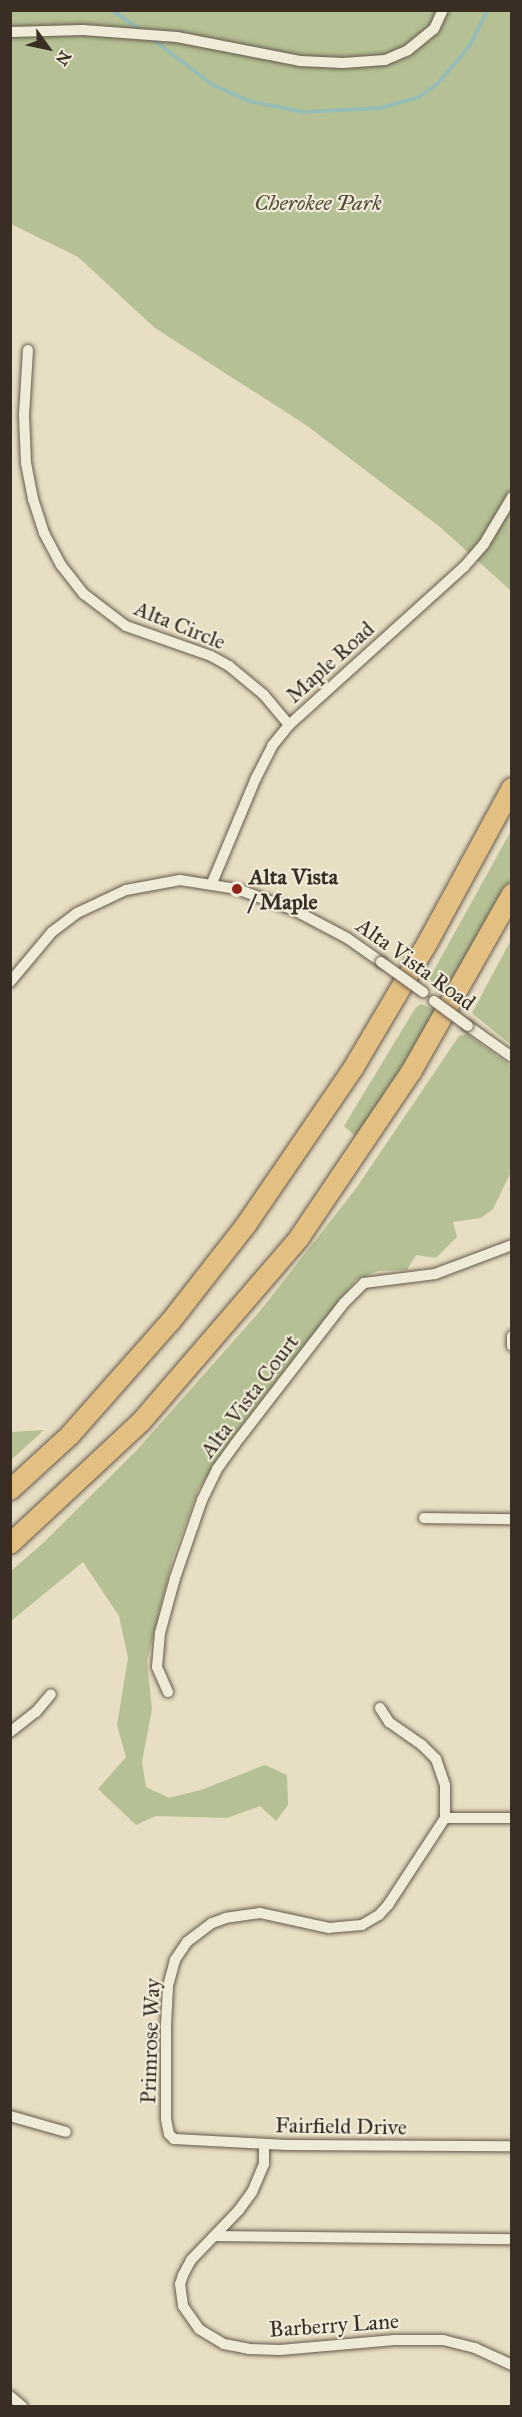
<!DOCTYPE html>
<style>
body{margin:0}
#map{position:relative;width:522px;height:2417px;overflow:hidden;background:#e8dec3;font-family:"IM FELL Great Primer",serif}
div>[style]{position:absolute}
[style*='--x']{left:calc(var(--x)*1px);top:calc(var(--y)*1px);width:calc(var(--w)*1px);rotate:calc(var(--a)*1deg)}
.green>*{inset:0;background:#b5c194}
.stream>*{height:4px;margin:-2px;padding:0 2px;transform-origin:2px;border-radius:2px;background:#97bcb6}
.roads{filter:drop-shadow(0 0 2px #65594c) drop-shadow(0 0 2px #65594c)}
.street>*{height:10px;margin:-5px;padding:0 5px;transform-origin:5px;border-radius:5px;background:#f0ead8}
.highway>*{height:20px;margin:-10px;padding:0 10px;transform-origin:10px;border-radius:10px;background:#e4bf82}
.bridges{filter:drop-shadow(0 0 2px #65594c) drop-shadow(0 0 2px #65594c)}
.street-bridge>*{height:10px;margin:-5px;padding:0 5px;transform-origin:5px;border-radius:5px;background:#f0ead8}
.dots>*{width:16px;height:16px;translate:-50% -50%;box-sizing:border-box;border:3px solid #f0ead8;border-radius:50%}
span{translate:-50% -50%;white-space:nowrap;text-align:center;line-height:1.15;-webkit-text-stroke:4.5px #f0ead8;paint-order:stroke}
.park-label{font-size:22px;color:#524b3a;font-style:italic}
.street-label{font-size:22px;color:#392d24}
.poi-label{font-size:22px;color:#392d24;font-weight:700}
.left{translate:0 -50%;text-align:left}
.frame{position:absolute;inset:0;border:12px solid #392d24;pointer-events:none}
.north{position:absolute;left:18px;top:18px;width:60px;height:60px;-webkit-text-stroke:4px #f0ead8;paint-order:stroke;rotate:123deg;font-size:16px;font-weight:700;line-height:24px;text-align:center;color:#392d24}
.north::after{content:'';display:block;margin:auto;width:21px;height:27px;background:#392d24;clip-path:polygon(50% 0,100% 100%,50% 72%,0 100%)}
</style>
<div id="map">
<div class="green">
<div style="clip-path:polygon(11px 11px,511px 11px,511px 591px,440px 527px,306px 425px,155px 328px,78px 257px,11px 224px)"></div>
<div style="clip-path:polygon(511px 831px,511px 879px,451px 992px,443px 990px,429px 979px)"></div>
<div style="clip-path:polygon(511px 940px,511px 1045px,472px 1013px)"></div>
<div style="clip-path:polygon(421px 1004px,433px 1009px,436px 1015px,358px 1139px,344px 1126px,416px 1007px)"></div>
<div style="clip-path:polygon(467px 1034px,511px 1066px,511px 1172px,493px 1209px,481px 1218px,453px 1222px,457px 1237px,436px 1258px,416px 1255px,407px 1270px,378px 1271px,356px 1280px,245px 1421px,199px 1488px,173px 1557px,147px 1661px,152px 1709px,142px 1762px,146px 1787px,169px 1798px,201px 1790px,265px 1765px,287px 1775px,288px 1805px,276px 1821px,260px 1806px,227px 1818px,156px 1816px,136px 1825px,98px 1789px,126px 1757px,117px 1725px,128px 1658px,119px 1616px,83px 1562px,11px 1621px,11px 1571px,42px 1544px,136px 1451px,260px 1311px,357px 1187px,459px 1036px)"></div>
<div style="clip-path:polygon(44px 1430px,11px 1460px,11px 1432px)"></div>
</div>
<div class="stream">
<div style="--x:112;--y:10;--w:35;--a:35"></div>
<div style="--x:152;--y:39;--w:76;--a:37"></div>
<div style="--x:213;--y:85;--w:39;--a:24"></div>
<div style="--x:249;--y:101;--w:55;--a:11.5"></div>
<div style="--x:303;--y:112;--w:78;--a:-2.9"></div>
<div style="--x:381;--y:108;--w:40;--a:-16"></div>
<div style="--x:419;--y:97;--w:22;--a:-36"></div>
<div style="--x:437;--y:84;--w:48;--a:-49.3"></div>
<div style="--x:468;--y:48;--w:43;--a:-62.2"></div>
</div>
<div class="roads">
<div class="street">
<div style="--x:10;--y:32;--w:73;--a:-1.6"></div>
<div style="--x:83;--y:30;--w:94;--a:4.3"></div>
<div style="--x:177;--y:37;--w:125;--a:11"></div>
<div style="--x:300;--y:61;--w:43;--a:2.7"></div>
<div style="--x:343;--y:63;--w:42;--a:-4.1"></div>
<div style="--x:385;--y:60;--w:25;--a:-23"></div>
<div style="--x:408;--y:50;--w:33;--a:-39"></div>
<div style="--x:434;--y:29;--w:21;--a:-65"></div>
<div style="--x:28;--y:350;--w:65;--a:93.5"></div>
<div style="--x:24;--y:415;--w:48;--a:87.6"></div>
<div style="--x:26;--y:463;--w:37;--a:79"></div>
<div style="--x:33;--y:499;--w:36;--a:72"></div>
<div style="--x:44;--y:533;--w:36;--a:62"></div>
<div style="--x:61;--y:565;--w:37;--a:52"></div>
<div style="--x:84;--y:594;--w:53;--a:37.3"></div>
<div style="--x:126;--y:626;--w:90;--a:19.4"></div>
<div style="--x:211;--y:656;--w:21;--a:29"></div>
<div style="--x:229;--y:666;--w:45;--a:39.6"></div>
<div style="--x:264;--y:695;--w:39;--a:50"></div>
<div style="--x:212;--y:883;--w:114;--a:-67.3"></div>
<div style="--x:256;--y:778;--w:36;--a:-63"></div>
<div style="--x:272;--y:746;--w:27;--a:-51"></div>
<div style="--x:289;--y:725;--w:236;--a:-42.1"></div>
<div style="--x:464;--y:567;--w:30;--a:-49"></div>
<div style="--x:484;--y:544;--w:55;--a:-59.2"></div>
<div style="--x:10;--y:982;--w:65;--a:-50"></div>
<div style="--x:52;--y:932;--w:31;--a:-37"></div>
<div style="--x:77;--y:913;--w:54;--a:-25.1"></div>
<div style="--x:126;--y:890;--w:55;--a:-10.5"></div>
<div style="--x:180;--y:880;--w:58;--a:9"></div>
<div style="--x:237;--y:889;--w:61;--a:20.2"></div>
<div style="--x:294;--y:910;--w:60;--a:27.8"></div>
<div style="--x:347;--y:938;--w:42;--a:35.2"></div>
<div style="--x:468;--y:1026;--w:54;--a:35.2"></div>
<div style="--x:512;--y:1336;--w:10;--a:90"></div>
<div style="--x:424;--y:1518;--w:88;--a:0.7"></div>
<div style="--x:168;--y:1692;--w:27;--a:-114"></div>
<div style="--x:157;--y:1667;--w:34;--a:-85"></div>
<div style="--x:160;--y:1633;--w:57;--a:-74.7"></div>
<div style="--x:175;--y:1578;--w:83;--a:-70.9"></div>
<div style="--x:202;--y:1500;--w:34;--a:-64"></div>
<div style="--x:217;--y:1469;--w:31;--a:-54"></div>
<div style="--x:235;--y:1444;--w:178;--a:-52.3"></div>
<div style="--x:344;--y:1303;--w:28;--a:-45"></div>
<div style="--x:364;--y:1283;--w:72;--a:-7.2"></div>
<div style="--x:435;--y:1274;--w:82;--a:-20.6"></div>
<div style="--x:380;--y:1708;--w:17;--a:57"></div>
<div style="--x:389;--y:1722;--w:40;--a:34.9"></div>
<div style="--x:422;--y:1745;--w:20;--a:45"></div>
<div style="--x:436;--y:1759;--w:28;--a:71"></div>
<div style="--x:445;--y:1785;--w:33;--a:90"></div>
<div style="--x:10;--y:1732;--w:33;--a:-38"></div>
<div style="--x:36;--y:1712;--w:23;--a:-50"></div>
<div style="--x:512;--y:1818;--w:67;--a:180"></div>
<div style="--x:445;--y:1818;--w:104;--a:123.2"></div>
<div style="--x:388;--y:1905;--w:13;--a:132"></div>
<div style="--x:379;--y:1915;--w:20;--a:150"></div>
<div style="--x:362;--y:1925;--w:33;--a:175"></div>
<div style="--x:329;--y:1928;--w:71;--a:-167.7"></div>
<div style="--x:260;--y:1913;--w:34;--a:172"></div>
<div style="--x:226;--y:1918;--w:15;--a:160"></div>
<div style="--x:212;--y:1923;--w:31;--a:143"></div>
<div style="--x:187;--y:1942;--w:22;--a:124"></div>
<div style="--x:175;--y:1960;--w:28;--a:105"></div>
<div style="--x:168;--y:1987;--w:38;--a:93"></div>
<div style="--x:166;--y:2025;--w:94;--a:90"></div>
<div style="--x:166;--y:2119;--w:15;--a:79"></div>
<div style="--x:169;--y:2134;--w:7;--a:45"></div>
<div style="--x:174;--y:2139;--w:113;--a:3"></div>
<div style="--x:287;--y:2145;--w:225;--a:0.3"></div>
<div style="--x:10;--y:2116;--w:58;--a:15.9"></div>
<div style="--x:264;--y:2144;--w:20;--a:90"></div>
<div style="--x:264;--y:2164;--w:30;--a:113"></div>
<div style="--x:252;--y:2192;--w:22;--a:126"></div>
<div style="--x:239;--y:2210;--w:69;--a:133.8"></div>
<div style="--x:191;--y:2260;--w:17;--a:118"></div>
<div style="--x:183;--y:2275;--w:9;--a:108"></div>
<div style="--x:180;--y:2284;--w:22;--a:82"></div>
<div style="--x:183;--y:2306;--w:28;--a:55"></div>
<div style="--x:199;--y:2329;--w:29;--a:31"></div>
<div style="--x:224;--y:2344;--w:25;--a:11"></div>
<div style="--x:249;--y:2349;--w:31;--a:2"></div>
<div style="--x:280;--y:2350;--w:115;--a:-5"></div>
<div style="--x:395;--y:2340;--w:48;--a:0"></div>
<div style="--x:443;--y:2340;--w:33;--a:14"></div>
<div style="--x:475;--y:2348;--w:41;--a:24.7"></div>
<div style="--x:215;--y:2236;--w:297;--a:0.6"></div>
<div style="--x:10;--y:2396;--w:16;--a:40"></div>
</div>
<div class="highway">
<div style="--x:10;--y:1490;--w:81;--a:-42.5"></div>
<div style="--x:70;--y:1435;--w:152;--a:-48.5"></div>
<div style="--x:171;--y:1321;--w:122;--a:-52"></div>
<div style="--x:246;--y:1225;--w:191;--a:-55.6"></div>
<div style="--x:354;--y:1067;--w:147;--a:-59.4"></div>
<div style="--x:429;--y:940;--w:173;--a:-61.4"></div>
<div style="--x:10;--y:1544;--w:179;--a:-43"></div>
<div style="--x:141;--y:1422;--w:243;--a:-49.3"></div>
<div style="--x:299;--y:1238;--w:200;--a:-56"></div>
<div style="--x:411;--y:1072;--w:205;--a:-60.4"></div>
</div>
</div>
<div class="bridges">
<div class="street-bridge">
<div style="--x:381;--y:962;--w:52;--a:35.5"></div>
<div style="--x:434;--y:1001;--w:42;--a:36.3"></div>
</div>
</div>
<div class="dots">
<div style="left:237px;top:889px;background:#8f2418"></div>
</div>
<div class="park-label">
<span style="left:318px;top:203px">Cherokee Park</span>
</div>
<div class="street-label">
<span style="left:180px;top:625px;rotate:22deg">Alta Circle</span>
<span style="left:330px;top:662px;rotate:-42deg">Maple Road</span>
<span style="left:416px;top:964px;rotate:36deg">Alta Vista Road</span>
<span style="left:249px;top:1396px;rotate:-53deg">Alta Vista Court</span>
<span style="left:150px;top:2041px;rotate:-88deg">Primrose Way</span>
<span style="left:341px;top:2126px;rotate:1deg">Fairfield Drive</span>
<span style="left:334px;top:2325px;rotate:-4deg">Barberry Lane</span>
</div>
<div class="poi-label">
<span class="left" style="left:249px;top:889px">Alta Vista<br>/ Maple</span>
</div>
<div class="frame"></div>
<div class="north">N</div>
</div>
